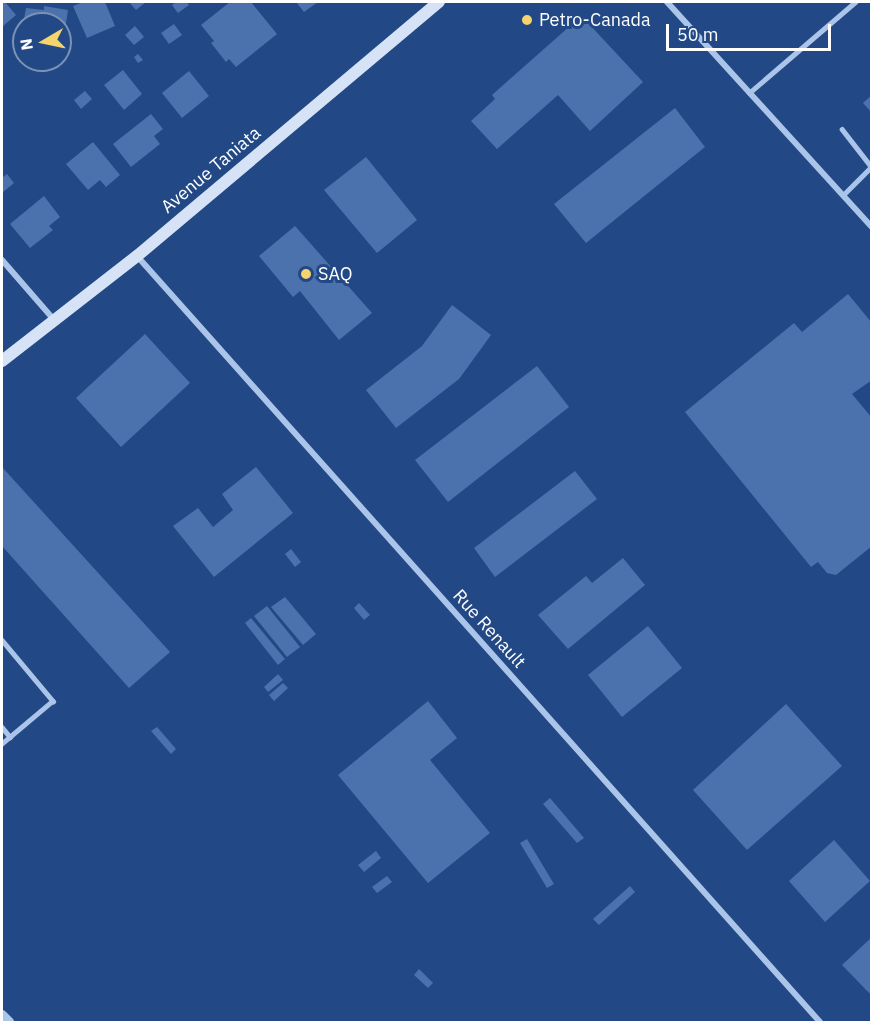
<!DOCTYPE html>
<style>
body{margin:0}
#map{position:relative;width:873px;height:1024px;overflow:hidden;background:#224985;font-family:"IBM Plex Sans",sans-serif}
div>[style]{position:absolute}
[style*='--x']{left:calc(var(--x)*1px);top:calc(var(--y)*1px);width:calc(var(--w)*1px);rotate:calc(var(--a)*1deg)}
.building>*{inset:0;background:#4b72ad}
.service>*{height:4.5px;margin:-2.25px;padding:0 2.25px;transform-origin:2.25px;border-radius:2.25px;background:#abc4e9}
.minor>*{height:6px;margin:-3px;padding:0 3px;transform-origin:3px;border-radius:3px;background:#abc4e9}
.tertiary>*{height:10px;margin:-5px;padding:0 5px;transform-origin:5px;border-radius:5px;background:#abc4e9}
.secondary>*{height:12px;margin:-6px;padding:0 6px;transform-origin:6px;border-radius:6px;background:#d6e3f7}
.dots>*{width:16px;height:16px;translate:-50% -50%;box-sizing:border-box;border:3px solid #224985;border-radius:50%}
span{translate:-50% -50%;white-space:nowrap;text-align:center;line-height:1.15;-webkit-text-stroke:6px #224985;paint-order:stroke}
.poi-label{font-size:18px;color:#fff}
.left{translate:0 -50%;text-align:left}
.street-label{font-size:18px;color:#fff}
.frame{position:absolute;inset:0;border:3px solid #fff;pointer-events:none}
.north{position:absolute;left:12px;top:12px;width:60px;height:60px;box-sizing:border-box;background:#224985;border:2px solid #7a92b6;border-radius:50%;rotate:261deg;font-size:16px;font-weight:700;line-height:24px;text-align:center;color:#fff}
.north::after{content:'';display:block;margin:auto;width:21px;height:27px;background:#f5d36d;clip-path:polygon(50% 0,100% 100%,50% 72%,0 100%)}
.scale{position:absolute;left:666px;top:24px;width:165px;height:27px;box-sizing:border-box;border:3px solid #fff;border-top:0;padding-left:8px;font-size:18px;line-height:21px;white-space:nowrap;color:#fff;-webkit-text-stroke:4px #224985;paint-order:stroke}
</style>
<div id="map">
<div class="building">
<div style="clip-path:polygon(2px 2px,5px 2px,16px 15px,2px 27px)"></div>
<div style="clip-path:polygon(83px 2px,105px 2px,115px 26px,87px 38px,73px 6px)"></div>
<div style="clip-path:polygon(129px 2px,146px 2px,136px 10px)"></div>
<div style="clip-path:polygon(176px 2px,187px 2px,189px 5px,178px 13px,172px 5px)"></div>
<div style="clip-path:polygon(230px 2px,251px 2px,277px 34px,236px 67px,229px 59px,226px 62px,211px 43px,214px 41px,201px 25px)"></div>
<div style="clip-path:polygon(296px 2px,318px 2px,304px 12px)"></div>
<div style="clip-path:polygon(44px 6px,68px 10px,64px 36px,60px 35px,60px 24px,23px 24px,26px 8px,44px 10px)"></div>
<div style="clip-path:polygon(579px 18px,589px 19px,589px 24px,643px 82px,590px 131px,558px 95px,497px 149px,471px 121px,495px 99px,492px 95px)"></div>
<div style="clip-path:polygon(174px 24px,182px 35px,169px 44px,161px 33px)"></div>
<div style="clip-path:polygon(135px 26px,144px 37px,134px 45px,125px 35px)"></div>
<div style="clip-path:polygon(138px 54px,143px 60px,138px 63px,134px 57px)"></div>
<div style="clip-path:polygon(123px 70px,142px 94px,124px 110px,104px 85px)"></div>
<div style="clip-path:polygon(189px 71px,209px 96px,182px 118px,162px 93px)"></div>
<div style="clip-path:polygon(85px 91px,92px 99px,81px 109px,74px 100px)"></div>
<div style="clip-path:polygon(872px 95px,872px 113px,863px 103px)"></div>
<div style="clip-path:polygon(675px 108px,705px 147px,586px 243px,554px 204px)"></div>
<div style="clip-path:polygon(151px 114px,163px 129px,154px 136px,160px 144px,131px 167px,113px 144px)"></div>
<div style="clip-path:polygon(93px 142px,120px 175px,106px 187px,100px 180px,88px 190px,66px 164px)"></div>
<div style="clip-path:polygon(366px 157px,417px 220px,377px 253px,324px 190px)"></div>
<div style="clip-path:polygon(7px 174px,14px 183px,2px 193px,2px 178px)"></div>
<div style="clip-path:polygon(44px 196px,60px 217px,49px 226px,53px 230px,30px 248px,10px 224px)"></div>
<div style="clip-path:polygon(295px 226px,372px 313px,339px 340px,300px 291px,293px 297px,259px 256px)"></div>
<div style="clip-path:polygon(848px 294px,872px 323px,872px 380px,852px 394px,872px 418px,872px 546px,836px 575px,827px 573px,818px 562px,811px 567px,685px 412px,794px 323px,802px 332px)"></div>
<div style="clip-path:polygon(452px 305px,491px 335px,459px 379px,396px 428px,366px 390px,422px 346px)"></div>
<div style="clip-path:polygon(145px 334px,190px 383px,121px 447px,76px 398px)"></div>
<div style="clip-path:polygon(537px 366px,569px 407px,448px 502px,415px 460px)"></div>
<div style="clip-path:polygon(2px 467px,170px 652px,129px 688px,2px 546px)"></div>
<div style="clip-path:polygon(256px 467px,293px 513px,214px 577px,173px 526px,198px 508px,213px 527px,233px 510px,222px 494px)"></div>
<div style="clip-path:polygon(575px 471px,597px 499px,495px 577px,474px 548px)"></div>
<div style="clip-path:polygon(291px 549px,301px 562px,295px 567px,285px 554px)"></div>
<div style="clip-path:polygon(623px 558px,645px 585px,568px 649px,538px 615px,586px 576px,592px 583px)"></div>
<div style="clip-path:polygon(285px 597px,316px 634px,303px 645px,271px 607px)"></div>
<div style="clip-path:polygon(359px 603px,370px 615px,364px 620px,354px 608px)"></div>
<div style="clip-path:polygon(267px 606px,300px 647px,287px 657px,254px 616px)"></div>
<div style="clip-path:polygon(251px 618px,285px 659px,278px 665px,245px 623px)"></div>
<div style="clip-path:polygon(648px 626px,682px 668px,622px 717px,588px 675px)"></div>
<div style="clip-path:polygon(278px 674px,283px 680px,268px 692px,264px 687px)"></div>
<div style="clip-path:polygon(283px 683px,288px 688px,274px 701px,269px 695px)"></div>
<div style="clip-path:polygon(428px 701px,457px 738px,430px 760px,490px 833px,428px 883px,338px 775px)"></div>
<div style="clip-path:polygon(786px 704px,842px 766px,747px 850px,693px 790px)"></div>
<div style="clip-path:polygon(157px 727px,176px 749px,171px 754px,151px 731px)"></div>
<div style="clip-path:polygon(550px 798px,584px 838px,577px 843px,543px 804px)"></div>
<div style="clip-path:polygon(527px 839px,554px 884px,547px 888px,520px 843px)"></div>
<div style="clip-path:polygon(834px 840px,870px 881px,825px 922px,789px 881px)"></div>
<div style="clip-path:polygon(376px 851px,381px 858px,364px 872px,358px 865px)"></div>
<div style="clip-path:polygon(387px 876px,392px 882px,377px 893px,372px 887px)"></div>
<div style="clip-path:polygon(630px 886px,635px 892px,599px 925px,593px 919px)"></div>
<div style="clip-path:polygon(872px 937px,872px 996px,842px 965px)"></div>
<div style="clip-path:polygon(419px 969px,433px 983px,428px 988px,414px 975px)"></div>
</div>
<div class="service">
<div style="--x:749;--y:93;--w:140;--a:-40.6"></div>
<div style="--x:842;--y:129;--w:46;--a:52.1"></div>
<div style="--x:843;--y:195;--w:41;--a:-45"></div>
<div style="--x:2;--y:640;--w:80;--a:50.1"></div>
<div style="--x:53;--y:701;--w:67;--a:139.9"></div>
<div style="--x:2;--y:727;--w:13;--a:51"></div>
</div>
<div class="minor">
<div style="--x:667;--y:2;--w:304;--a:47.7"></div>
<div style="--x:137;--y:256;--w:1026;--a:48.28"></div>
<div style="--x:2;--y:260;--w:81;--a:49"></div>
</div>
<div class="tertiary">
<div style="--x:2;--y:1015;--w:10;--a:45"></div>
</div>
<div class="secondary">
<div style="--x:2;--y:361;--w:171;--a:-37.9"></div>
<div style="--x:137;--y:256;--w:395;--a:-40.1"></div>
</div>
<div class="dots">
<div style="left:527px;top:20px;background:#f5d36d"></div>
<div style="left:306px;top:274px;background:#f5d36d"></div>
</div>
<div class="poi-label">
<span class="left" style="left:539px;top:20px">Petro-Canada</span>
<span class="left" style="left:318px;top:274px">SAQ</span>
</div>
<div class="street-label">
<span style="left:211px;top:170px;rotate:-40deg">Avenue Taniata</span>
<span style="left:489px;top:629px;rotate:48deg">Rue Renault</span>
</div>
<div class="frame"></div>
<div class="north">N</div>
<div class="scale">50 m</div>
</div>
